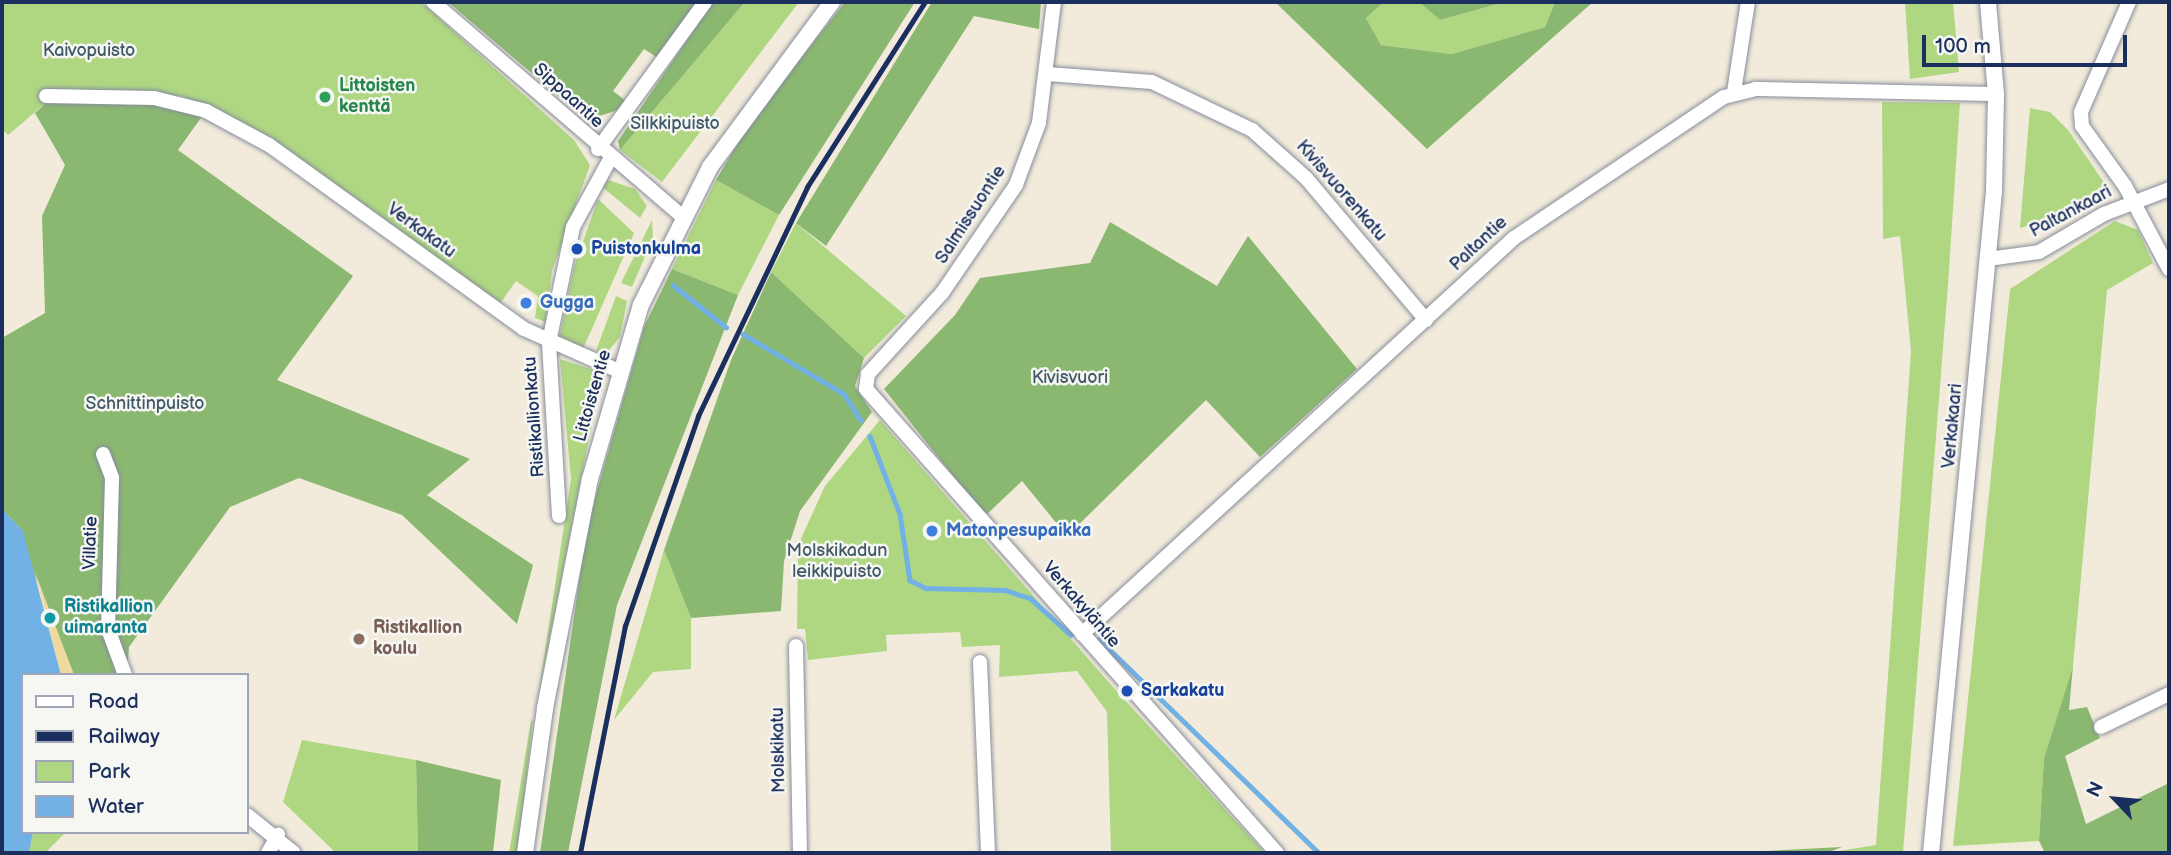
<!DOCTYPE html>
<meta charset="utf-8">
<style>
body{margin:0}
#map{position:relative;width:2171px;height:855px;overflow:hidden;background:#f2ebdb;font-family:"Balsamiq Sans",sans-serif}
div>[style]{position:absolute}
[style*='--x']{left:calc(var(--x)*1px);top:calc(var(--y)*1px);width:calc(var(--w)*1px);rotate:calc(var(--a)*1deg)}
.green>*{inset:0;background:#afd782}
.forest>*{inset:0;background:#8bb870}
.sand>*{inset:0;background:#eeda9e}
.water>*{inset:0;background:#71b1e5}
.stream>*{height:4.5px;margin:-2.25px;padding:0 2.25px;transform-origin:2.25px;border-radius:2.25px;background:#71b1e5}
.roads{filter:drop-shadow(0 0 2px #868d9c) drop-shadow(0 0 2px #868d9c)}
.minor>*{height:14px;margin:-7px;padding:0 7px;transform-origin:7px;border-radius:7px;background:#fff}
.tertiary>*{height:16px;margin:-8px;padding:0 8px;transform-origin:8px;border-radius:8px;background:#fff}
.rail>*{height:4.5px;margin:-2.25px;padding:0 2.25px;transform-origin:2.25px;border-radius:2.25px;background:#1b2f5e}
.dots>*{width:19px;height:19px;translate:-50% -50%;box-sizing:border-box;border:4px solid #f6f6f2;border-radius:50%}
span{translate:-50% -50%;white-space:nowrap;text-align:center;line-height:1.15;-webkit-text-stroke:5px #f6f6f2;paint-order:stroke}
.park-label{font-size:18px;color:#405967}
.leisure-label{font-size:18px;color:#27864d;font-weight:700}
.left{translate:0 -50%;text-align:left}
.street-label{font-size:18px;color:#1b2f5e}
.transit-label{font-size:18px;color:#164399;font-weight:700}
.shop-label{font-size:18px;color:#366cbe;font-weight:700}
.culture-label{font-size:18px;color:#0d838f;font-weight:700}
.education-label{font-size:18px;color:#785e54;font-weight:700}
.frame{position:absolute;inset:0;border:4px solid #1b2f5e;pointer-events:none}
.legend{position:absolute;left:21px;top:673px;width:228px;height:161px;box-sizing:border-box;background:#f6f6f2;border:2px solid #9ea6b7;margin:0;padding:9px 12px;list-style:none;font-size:21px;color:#1b2f5e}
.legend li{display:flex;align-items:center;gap:14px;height:35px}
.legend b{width:35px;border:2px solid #9ea6b7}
.north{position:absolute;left:2080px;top:764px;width:70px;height:70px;-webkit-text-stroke:5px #f6f6f2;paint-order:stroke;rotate:296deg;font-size:19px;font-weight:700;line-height:28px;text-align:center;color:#1b2f5e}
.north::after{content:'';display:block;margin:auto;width:24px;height:32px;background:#1b2f5e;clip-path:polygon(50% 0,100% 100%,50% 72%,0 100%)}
.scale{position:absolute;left:1922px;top:35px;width:205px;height:32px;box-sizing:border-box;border:4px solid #1b2f5e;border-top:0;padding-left:9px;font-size:21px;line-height:24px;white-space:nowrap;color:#1b2f5e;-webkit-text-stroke:5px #f6f6f2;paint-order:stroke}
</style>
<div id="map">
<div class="green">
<div style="clip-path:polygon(2px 2px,421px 2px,574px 140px,590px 165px,552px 271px,546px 322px,535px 318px,538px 296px,516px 281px,499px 305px,209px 107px,179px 95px,177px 107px,47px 102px,8px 135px,2px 129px)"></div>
<div style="clip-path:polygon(745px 2px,799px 2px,662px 182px,620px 150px)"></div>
<div style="clip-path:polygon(1384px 2px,1419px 2px,1440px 20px,1505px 2px,1555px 2px,1545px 27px,1452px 54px,1381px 45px,1366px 18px)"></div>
<div style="clip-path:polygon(1905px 2px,1953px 2px,1959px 72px,1910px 79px)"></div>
<div style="clip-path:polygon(1882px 102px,1960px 103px,1948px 285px,1903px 853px,1827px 853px,1876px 845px,1911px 351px,1900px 236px,1883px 239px)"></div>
<div style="clip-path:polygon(2030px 108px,2050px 112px,2068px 130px,2105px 184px,2063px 215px,2020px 228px)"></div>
<div style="clip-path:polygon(608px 180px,635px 189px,647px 206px,640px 218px,601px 186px)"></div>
<div style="clip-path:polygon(716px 180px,779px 215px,738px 295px,672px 269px)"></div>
<div style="clip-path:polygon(598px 199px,634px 233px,583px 349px,559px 340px,574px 267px)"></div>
<div style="clip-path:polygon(652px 220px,653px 238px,632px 287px,621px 283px)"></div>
<div style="clip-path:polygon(2115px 221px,2138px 230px,2153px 263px,2107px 290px,2073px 666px,2044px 758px,2039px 841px,1953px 846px,2010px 289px)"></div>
<div style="clip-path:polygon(796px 223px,906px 316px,864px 358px,771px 272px)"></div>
<div style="clip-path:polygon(616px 296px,627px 301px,620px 337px,605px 355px,596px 351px)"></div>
<div style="clip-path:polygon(560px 359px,594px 370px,600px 383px,538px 698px,571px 479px)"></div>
<div style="clip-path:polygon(880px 420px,1112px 686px,1265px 853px,1111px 853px,1107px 712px,1077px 671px,999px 677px,1000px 645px,962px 647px,960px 632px,886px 635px,887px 651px,808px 660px,805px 629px,797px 629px,798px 545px,825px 486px)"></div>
<div style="clip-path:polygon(664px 550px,691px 618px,691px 669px,653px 672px,614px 720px)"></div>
<div style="clip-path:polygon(533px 720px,518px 853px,509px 853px,531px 721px)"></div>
<div style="clip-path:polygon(302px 740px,416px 760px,418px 853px,336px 853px,283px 802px)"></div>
<div style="clip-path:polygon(33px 832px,66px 832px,45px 853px,29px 853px)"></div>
</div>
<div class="forest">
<div style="clip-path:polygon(448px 2px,698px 2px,658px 58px,644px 49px,613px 91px,626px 101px,618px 110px,587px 120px)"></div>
<div style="clip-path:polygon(713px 2px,745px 2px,620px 150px,618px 141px)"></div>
<div style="clip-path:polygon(845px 2px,915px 2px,779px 215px,716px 180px,748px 126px)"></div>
<div style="clip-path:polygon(932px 2px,1041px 2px,1039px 29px,974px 16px,826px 246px,796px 223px)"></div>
<div style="clip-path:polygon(1275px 2px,1384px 2px,1366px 18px,1381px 45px,1452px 54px,1545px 27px,1555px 2px,1593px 2px,1427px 149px)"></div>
<div style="clip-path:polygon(1419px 2px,1505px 2px,1440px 20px)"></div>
<div style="clip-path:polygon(154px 101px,203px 115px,178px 150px,353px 276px,277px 380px,470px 459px,427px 495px,533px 565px,517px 624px,402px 515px,299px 478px,230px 507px,129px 647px,127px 675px,74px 675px,24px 548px,23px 531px,2px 509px,2px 338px,45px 313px,42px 216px,65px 165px,35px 113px,47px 102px)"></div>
<div style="clip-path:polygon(1110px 222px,1217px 286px,1248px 236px,1357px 369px,1260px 457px,1206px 400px,1067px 536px,1022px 481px,985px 516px,884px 389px,955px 315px,980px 278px,1090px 263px)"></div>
<div style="clip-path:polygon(672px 269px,738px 295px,617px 605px,568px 853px,540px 853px,587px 526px,644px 327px)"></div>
<div style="clip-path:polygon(771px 272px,864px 358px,855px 386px,872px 412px,800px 511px,784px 561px,781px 611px,691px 618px,664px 550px,731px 360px)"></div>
<div style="clip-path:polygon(2073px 666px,2069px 710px,2087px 707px,2100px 738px,2065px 756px,2086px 824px,2169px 783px,2169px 853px,2045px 853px,2039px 841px,2044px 758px)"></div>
<div style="clip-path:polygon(416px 760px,501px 780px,493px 853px,418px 853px)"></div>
<div style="clip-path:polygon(1842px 847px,1827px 853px,1723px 853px)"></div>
</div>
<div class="sand">
<div style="clip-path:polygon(35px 572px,74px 675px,61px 675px)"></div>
</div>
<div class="water">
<div style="clip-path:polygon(2px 509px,23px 531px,61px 675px,23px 675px,23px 832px,33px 832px,29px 853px,2px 853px)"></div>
</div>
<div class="stream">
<div style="--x:673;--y:285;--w:68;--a:38.4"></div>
<div style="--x:743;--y:334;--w:117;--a:30.7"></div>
<div style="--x:844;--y:394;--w:31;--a:57"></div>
<div style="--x:870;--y:436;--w:84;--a:69"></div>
<div style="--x:900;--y:514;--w:67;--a:81.4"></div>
<div style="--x:910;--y:580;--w:18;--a:27"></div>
<div style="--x:926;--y:588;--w:79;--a:1.5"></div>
<div style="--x:1005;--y:590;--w:26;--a:18"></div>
<div style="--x:1030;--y:598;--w:55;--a:42.1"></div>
<div style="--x:1099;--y:639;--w:307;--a:44.2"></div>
</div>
<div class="roads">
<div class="minor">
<div style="--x:433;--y:2;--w:327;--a:40.7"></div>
<div style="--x:1054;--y:2;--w:122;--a:97.1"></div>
<div style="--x:1039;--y:123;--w:66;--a:110.4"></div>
<div style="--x:1016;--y:185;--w:131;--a:124.4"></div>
<div style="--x:942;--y:293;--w:110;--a:132.4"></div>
<div style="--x:868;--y:374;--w:15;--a:98"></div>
<div style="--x:866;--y:389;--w:620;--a:48.47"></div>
<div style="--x:2129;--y:2;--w:120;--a:113.6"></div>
<div style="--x:2081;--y:112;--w:14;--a:86"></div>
<div style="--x:2082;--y:126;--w:74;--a:54.4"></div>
<div style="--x:2125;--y:186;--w:94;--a:62.1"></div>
<div style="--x:1048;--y:74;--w:104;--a:4.4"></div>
<div style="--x:1152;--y:82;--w:111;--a:25.6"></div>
<div style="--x:1252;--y:130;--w:72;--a:41.6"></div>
<div style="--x:1306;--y:178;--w:186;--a:49.8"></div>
<div style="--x:1734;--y:92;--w:91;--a:-81.2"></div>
<div style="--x:46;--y:96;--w:108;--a:1.1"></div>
<div style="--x:154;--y:98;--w:54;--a:14"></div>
<div style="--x:206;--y:111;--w:72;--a:28.4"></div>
<div style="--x:269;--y:145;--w:314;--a:35.8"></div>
<div style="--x:524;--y:329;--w:104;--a:23.9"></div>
<div style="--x:598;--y:149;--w:182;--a:-53.9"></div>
<div style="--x:1988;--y:259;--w:51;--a:-7.8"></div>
<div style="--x:2039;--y:252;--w:75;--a:-30.3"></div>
<div style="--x:2104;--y:214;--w:70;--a:-21"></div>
<div style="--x:103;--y:454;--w:26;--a:69"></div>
<div style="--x:112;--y:478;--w:151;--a:91.5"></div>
<div style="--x:108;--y:629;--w:49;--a:69.7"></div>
<div style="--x:559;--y:516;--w:174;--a:-93.3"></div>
<div style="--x:549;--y:342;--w:117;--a:-78.2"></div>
<div style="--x:573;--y:227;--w:77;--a:-61.4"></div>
<div style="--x:1082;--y:634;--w:586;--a:-42.51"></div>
<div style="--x:1514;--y:238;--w:253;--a:-33.9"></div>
<div style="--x:1724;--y:97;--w:32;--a:-14"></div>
<div style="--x:1755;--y:89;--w:241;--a:1.2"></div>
<div style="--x:796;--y:646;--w:207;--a:88.9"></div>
<div style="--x:980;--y:662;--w:191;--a:87.6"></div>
<div style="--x:2101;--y:727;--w:76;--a:-25.9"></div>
<div style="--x:247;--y:815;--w:60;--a:39"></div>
<div style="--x:268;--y:853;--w:21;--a:-61"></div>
</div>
<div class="tertiary">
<div style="--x:525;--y:853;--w:146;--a:-82.1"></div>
<div style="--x:545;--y:708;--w:233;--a:-78.9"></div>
<div style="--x:590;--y:479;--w:181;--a:-73.7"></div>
<div style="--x:641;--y:305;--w:154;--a:-63.4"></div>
<div style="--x:710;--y:167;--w:205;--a:-53.5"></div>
<div style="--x:1931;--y:853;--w:665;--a:-84.56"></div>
<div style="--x:1994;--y:191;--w:97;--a:-88.8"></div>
<div style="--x:1996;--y:94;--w:92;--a:-95"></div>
</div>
</div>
<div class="rail">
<div style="--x:580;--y:853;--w:231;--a:-78.8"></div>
<div style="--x:625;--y:626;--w:222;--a:-70.8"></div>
<div style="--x:698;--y:416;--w:254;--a:-64.5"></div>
<div style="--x:807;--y:187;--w:219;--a:-57.5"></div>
</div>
<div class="dots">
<div style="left:325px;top:97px;background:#2e9e5b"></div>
<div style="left:577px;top:249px;background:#1a4fb4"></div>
<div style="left:526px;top:303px;background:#3f7fe0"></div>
<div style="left:932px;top:531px;background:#3f7fe0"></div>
<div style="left:50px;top:618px;background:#0f9aa8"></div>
<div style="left:359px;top:639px;background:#8d6e63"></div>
<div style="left:1127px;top:691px;background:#1a4fb4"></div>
</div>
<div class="park-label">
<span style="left:89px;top:51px">Kaivopuisto</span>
<span style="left:675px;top:124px">Silkkipuisto</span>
<span style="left:1070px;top:378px">Kivisvuori</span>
<span style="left:145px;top:404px">Schnittinpuisto</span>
<span style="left:837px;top:562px">Molskikadun<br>leikkipuisto</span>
</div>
<div class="leisure-label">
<span class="left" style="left:339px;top:97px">Littoisten<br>kenttä</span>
</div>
<div class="street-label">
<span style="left:568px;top:96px;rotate:42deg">Sippaantie</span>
<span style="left:1341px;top:191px;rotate:49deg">Kivisvuorenkatu</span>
<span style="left:2071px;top:212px;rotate:-28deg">Paltankaari</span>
<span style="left:971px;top:215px;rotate:-57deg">Salmissuontie</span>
<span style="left:421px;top:231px;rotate:36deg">Verkakatu</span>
<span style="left:1479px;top:244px;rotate:-43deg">Paltantie</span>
<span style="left:593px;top:396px;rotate:-74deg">Littoistentie</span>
<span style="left:535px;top:417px;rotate:-94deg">Ristikallionkatu</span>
<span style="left:1953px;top:426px;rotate:-85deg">Verkakaari</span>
<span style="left:91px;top:543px;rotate:-88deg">Villatie</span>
<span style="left:1081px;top:605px;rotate:49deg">Verkakyläntie</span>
<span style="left:779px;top:750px;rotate:-91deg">Molskikatu</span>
</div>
<div class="transit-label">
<span class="left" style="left:591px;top:249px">Puistonkulma</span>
<span class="left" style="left:1141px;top:691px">Sarkakatu</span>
</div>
<div class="shop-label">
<span class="left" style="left:540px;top:303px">Gugga</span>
<span class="left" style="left:946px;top:531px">Matonpesupaikka</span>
</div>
<div class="culture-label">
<span class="left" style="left:64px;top:618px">Ristikallion<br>uimaranta</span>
</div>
<div class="education-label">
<span class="left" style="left:373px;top:639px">Ristikallion<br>koulu</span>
</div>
<div class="frame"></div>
<ul class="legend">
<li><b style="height:9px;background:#fff"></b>Road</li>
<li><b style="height:9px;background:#1b2f5e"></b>Railway</li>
<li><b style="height:19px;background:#afd782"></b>Park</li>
<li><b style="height:19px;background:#71b1e5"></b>Water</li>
</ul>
<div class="north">N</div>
<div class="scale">100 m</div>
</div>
